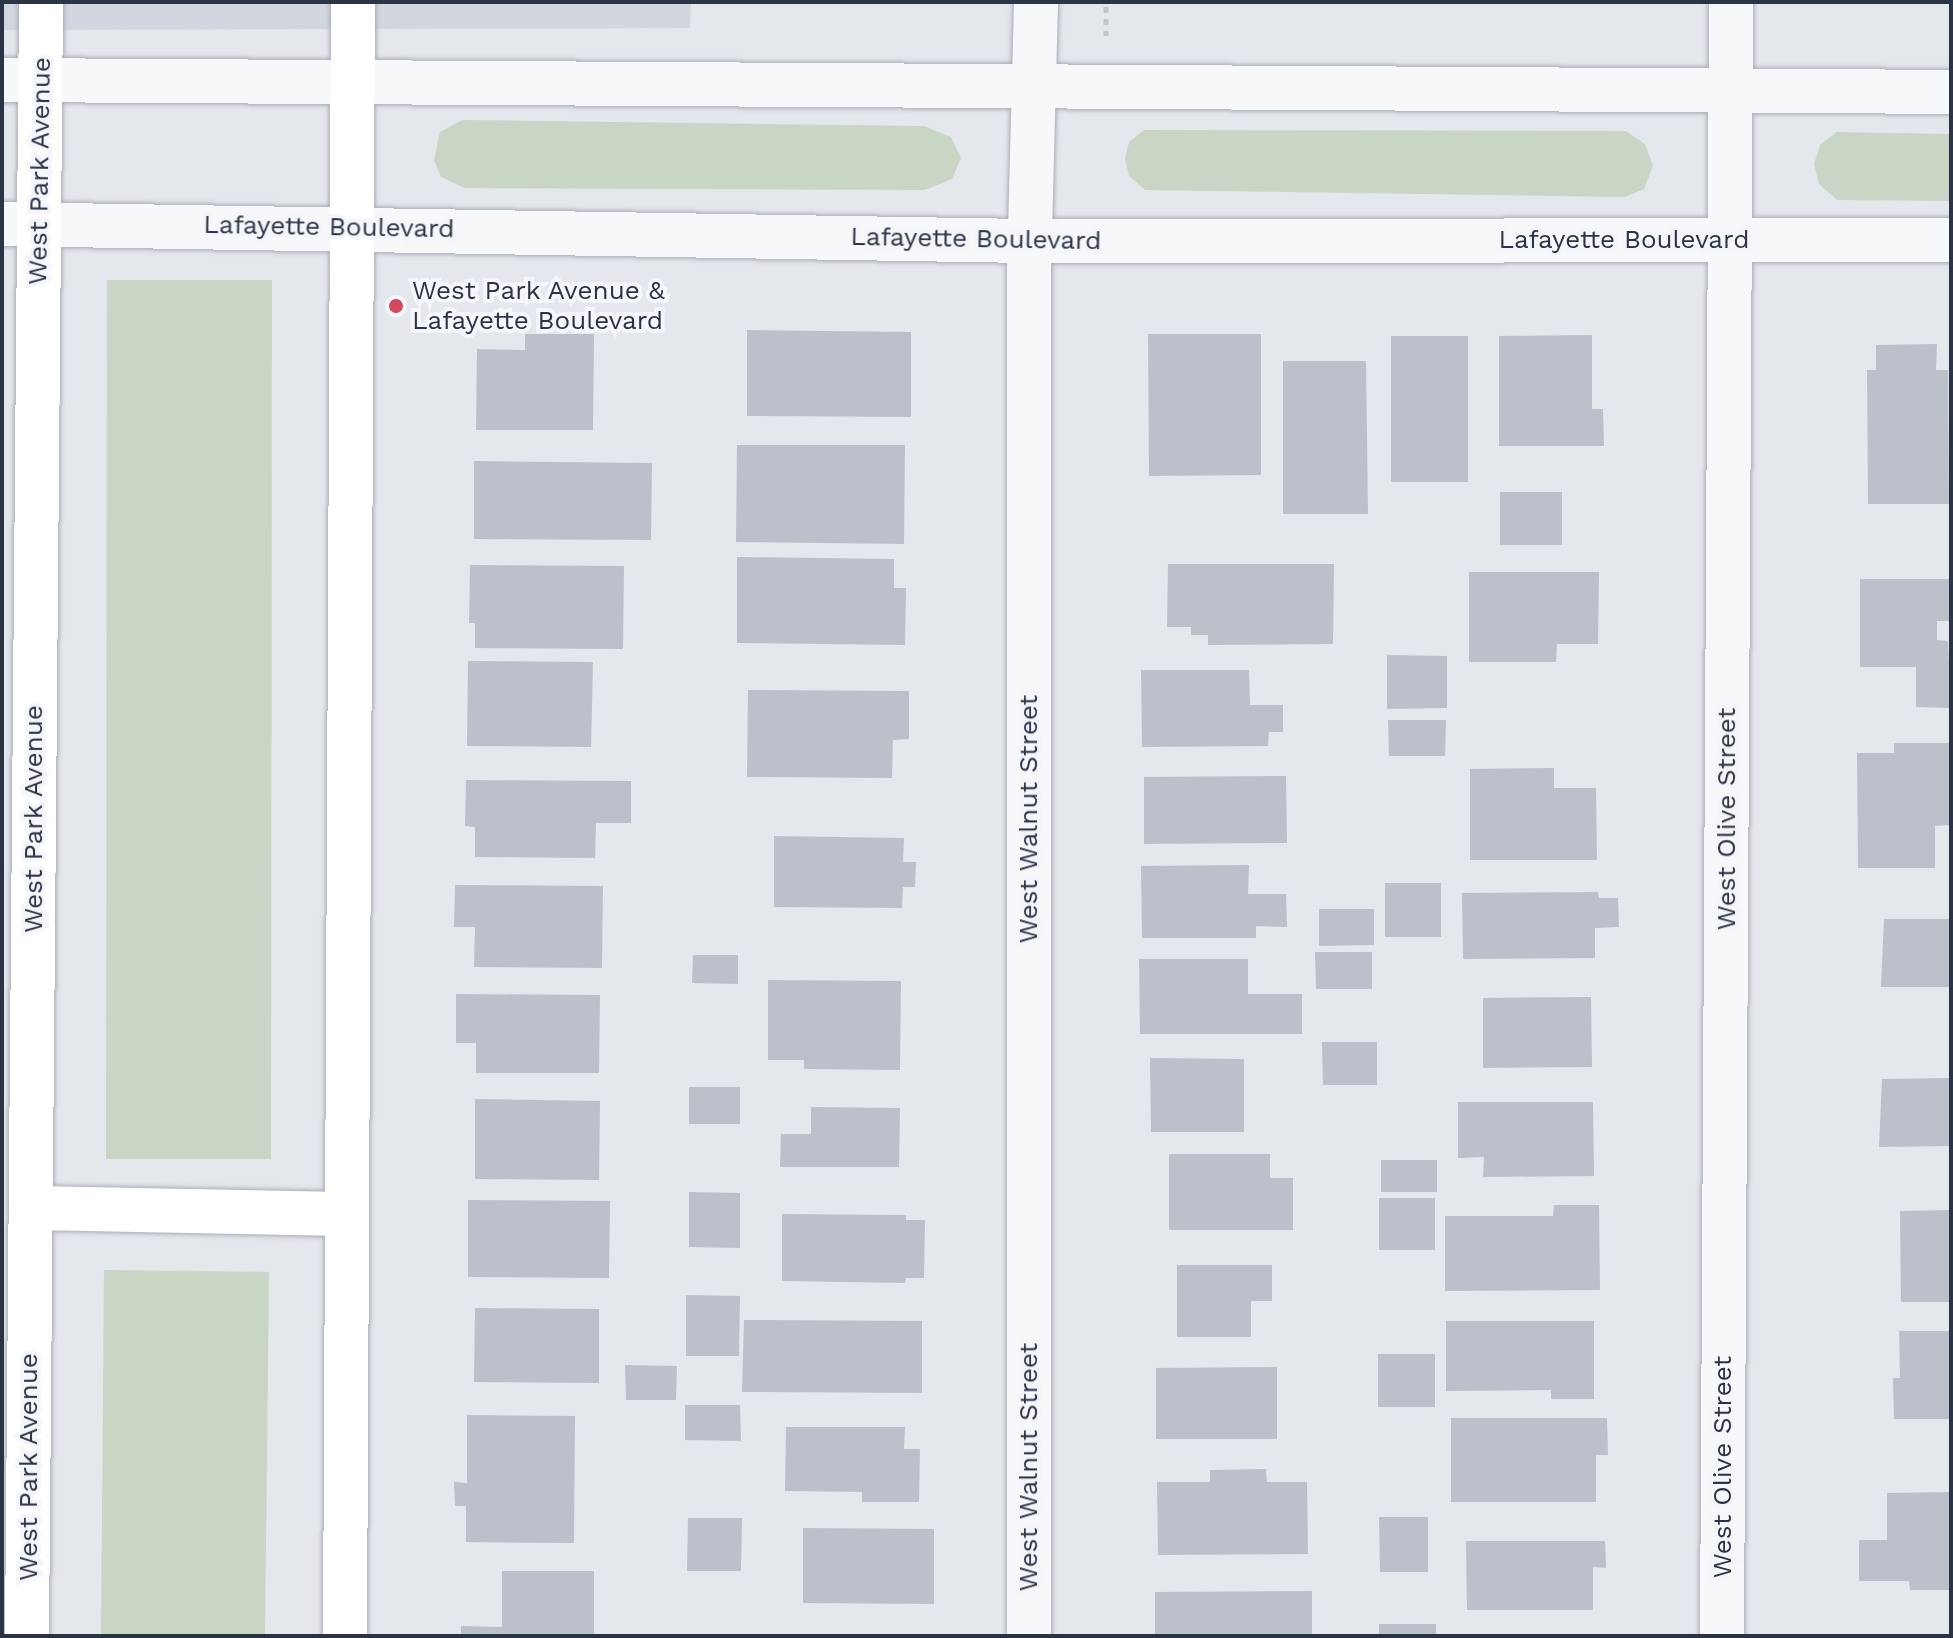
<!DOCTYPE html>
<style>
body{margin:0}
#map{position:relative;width:1953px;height:1638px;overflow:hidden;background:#e4e7ec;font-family:"Work Sans",sans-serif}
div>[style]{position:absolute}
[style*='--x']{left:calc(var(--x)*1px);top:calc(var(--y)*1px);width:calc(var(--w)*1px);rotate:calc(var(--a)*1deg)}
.built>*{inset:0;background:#d2d6de}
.green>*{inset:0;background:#c9d6c5}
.building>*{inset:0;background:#bbc0ca}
.path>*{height:5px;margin-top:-2.5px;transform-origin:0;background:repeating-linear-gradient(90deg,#c2c5cb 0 6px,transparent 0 12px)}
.roads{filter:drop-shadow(0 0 2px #a9aeb7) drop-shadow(0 0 2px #a9aeb7)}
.minor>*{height:44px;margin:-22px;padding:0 22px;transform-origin:22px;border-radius:22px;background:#f7f8fa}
.highway>*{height:44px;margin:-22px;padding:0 22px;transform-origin:22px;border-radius:22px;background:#fff}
.dots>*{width:22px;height:22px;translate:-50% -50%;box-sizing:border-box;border:4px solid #f4f6f9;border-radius:50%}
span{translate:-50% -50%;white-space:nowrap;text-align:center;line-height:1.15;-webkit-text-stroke:8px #f4f6f9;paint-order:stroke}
.street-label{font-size:26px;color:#2b3445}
.poi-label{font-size:26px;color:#2b3445}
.left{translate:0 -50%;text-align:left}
.frame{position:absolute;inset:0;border:4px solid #2b3445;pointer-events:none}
</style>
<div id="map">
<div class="built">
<div style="clip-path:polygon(2px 2px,691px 2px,690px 28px,2px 30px)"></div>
</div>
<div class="green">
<div style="clip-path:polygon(462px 120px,924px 126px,951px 137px,961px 158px,952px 179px,925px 190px,465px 188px,441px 177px,434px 160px,440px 132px)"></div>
<div style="clip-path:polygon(1144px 130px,1626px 131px,1645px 144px,1653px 166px,1644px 189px,1625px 197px,1145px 190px,1129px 176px,1125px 158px,1129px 142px)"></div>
<div style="clip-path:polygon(1837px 132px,1951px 134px,1951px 201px,1837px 200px,1819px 184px,1814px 164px,1820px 145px)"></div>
<div style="clip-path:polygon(107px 280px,272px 280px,271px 1159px,106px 1159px)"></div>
<div style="clip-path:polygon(104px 1270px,269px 1272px,265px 1636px,101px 1636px)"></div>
</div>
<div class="building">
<div style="clip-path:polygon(747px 330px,911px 332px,911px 417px,747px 416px)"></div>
<div style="clip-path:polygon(525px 334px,594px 334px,593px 430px,476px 430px,477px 349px,525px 350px)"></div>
<div style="clip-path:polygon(1148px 334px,1261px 334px,1261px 475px,1149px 476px)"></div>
<div style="clip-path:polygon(1592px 335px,1592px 409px,1603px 409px,1604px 446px,1499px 446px,1499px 336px)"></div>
<div style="clip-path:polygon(1391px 336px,1468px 336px,1468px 482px,1391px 482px)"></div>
<div style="clip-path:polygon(1937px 344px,1936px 370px,1948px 370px,1949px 504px,1868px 504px,1867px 370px,1876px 370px,1876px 345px)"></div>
<div style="clip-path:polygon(1283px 361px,1366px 361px,1368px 514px,1283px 514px)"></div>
<div style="clip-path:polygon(737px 445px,905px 445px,904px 544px,736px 542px)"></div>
<div style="clip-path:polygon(474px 461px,652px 463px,651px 540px,474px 539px)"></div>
<div style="clip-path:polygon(1500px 492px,1562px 492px,1562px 545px,1500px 545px)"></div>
<div style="clip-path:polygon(737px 557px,894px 559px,894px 588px,906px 588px,905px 645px,737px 643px)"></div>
<div style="clip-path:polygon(1168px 564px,1334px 564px,1333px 644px,1208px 645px,1208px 635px,1191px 635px,1191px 627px,1167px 627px)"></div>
<div style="clip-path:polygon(470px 565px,624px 566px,623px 649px,475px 648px,475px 623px,469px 623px)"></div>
<div style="clip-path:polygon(1469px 572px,1599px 572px,1598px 644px,1557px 644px,1556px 662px,1469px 662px)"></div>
<div style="clip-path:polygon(1860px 579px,1951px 579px,1951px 621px,1937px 621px,1937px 640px,1948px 641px,1951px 708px,1916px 707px,1916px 667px,1860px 667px)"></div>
<div style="clip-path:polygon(1387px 655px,1447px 656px,1447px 708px,1387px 709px)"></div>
<div style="clip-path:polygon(468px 661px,593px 662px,591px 747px,467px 746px)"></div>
<div style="clip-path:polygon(1141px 670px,1249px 670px,1250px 705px,1283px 705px,1283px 732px,1269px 732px,1268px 746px,1142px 747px)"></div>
<div style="clip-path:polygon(748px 690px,909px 691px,909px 739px,893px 740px,892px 778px,747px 777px)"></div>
<div style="clip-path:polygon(1388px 720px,1446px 720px,1445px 756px,1389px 756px)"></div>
<div style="clip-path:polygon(1894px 743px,1951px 743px,1951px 825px,1935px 826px,1935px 868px,1858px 868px,1857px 753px,1894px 753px)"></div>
<div style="clip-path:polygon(1554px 768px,1554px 788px,1596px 788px,1597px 860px,1470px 860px,1470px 769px)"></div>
<div style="clip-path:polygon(1286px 776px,1287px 843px,1144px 844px,1144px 777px)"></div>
<div style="clip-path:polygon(466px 780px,631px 781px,631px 823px,596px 823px,595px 858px,475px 857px,475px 827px,465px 826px)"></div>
<div style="clip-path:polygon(774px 836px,904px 838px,903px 862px,916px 862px,915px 887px,903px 887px,902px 908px,774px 907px)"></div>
<div style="clip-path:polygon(1249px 865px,1248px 894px,1286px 894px,1287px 927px,1256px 926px,1256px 938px,1142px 938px,1141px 866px)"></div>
<div style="clip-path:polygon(1385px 883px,1441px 883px,1441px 937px,1385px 937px)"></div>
<div style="clip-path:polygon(455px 885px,603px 886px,602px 968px,474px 967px,475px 927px,454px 927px)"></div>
<div style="clip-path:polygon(1598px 892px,1599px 898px,1618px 898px,1619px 927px,1595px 928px,1595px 958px,1463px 959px,1462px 893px)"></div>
<div style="clip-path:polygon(1319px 909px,1374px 909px,1374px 945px,1319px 946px)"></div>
<div style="clip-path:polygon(1884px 919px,1951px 919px,1951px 987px,1881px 987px)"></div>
<div style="clip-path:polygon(1315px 952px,1372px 952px,1372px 989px,1316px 989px)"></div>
<div style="clip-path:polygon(693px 955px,738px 955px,738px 984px,692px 983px)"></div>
<div style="clip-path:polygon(1139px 959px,1248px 959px,1248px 994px,1302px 994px,1302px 1034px,1140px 1034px)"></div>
<div style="clip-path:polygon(768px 980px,901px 981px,900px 1070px,804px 1069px,804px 1060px,768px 1060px)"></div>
<div style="clip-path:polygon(456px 994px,600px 995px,599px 1073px,476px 1073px,476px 1043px,456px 1043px)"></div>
<div style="clip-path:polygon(1591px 997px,1592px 1067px,1483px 1068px,1483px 998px)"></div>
<div style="clip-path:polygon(1322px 1042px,1377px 1042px,1377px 1085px,1323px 1085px)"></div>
<div style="clip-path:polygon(1150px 1058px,1244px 1059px,1244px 1132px,1151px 1132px)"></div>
<div style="clip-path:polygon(1951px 1078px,1951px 1146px,1879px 1147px,1882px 1079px)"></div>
<div style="clip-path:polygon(689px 1087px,740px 1087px,740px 1124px,689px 1124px)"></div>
<div style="clip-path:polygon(475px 1099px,600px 1101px,599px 1180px,475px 1179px)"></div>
<div style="clip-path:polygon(1458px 1102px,1593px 1102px,1594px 1176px,1483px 1177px,1484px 1157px,1458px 1158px)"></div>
<div style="clip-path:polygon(811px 1107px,900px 1108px,899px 1167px,780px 1167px,781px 1134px,811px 1134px)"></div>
<div style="clip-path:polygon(1169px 1154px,1270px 1154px,1270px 1178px,1293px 1178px,1293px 1230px,1169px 1230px)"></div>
<div style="clip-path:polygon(1381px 1160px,1437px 1160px,1437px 1192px,1381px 1192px)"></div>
<div style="clip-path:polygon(689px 1192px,740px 1193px,740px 1248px,689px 1247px)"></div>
<div style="clip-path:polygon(1379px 1198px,1435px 1198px,1435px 1250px,1379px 1250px)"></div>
<div style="clip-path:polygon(468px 1200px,610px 1201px,609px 1278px,468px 1277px)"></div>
<div style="clip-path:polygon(1554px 1205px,1599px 1205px,1600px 1290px,1445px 1291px,1445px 1216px,1553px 1216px)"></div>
<div style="clip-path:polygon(1951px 1210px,1951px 1302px,1901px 1302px,1900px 1211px)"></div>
<div style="clip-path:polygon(782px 1214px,906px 1215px,906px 1220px,925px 1220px,924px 1278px,906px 1278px,905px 1283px,782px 1281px)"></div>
<div style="clip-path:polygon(1177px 1265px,1272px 1265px,1272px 1301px,1251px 1301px,1251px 1337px,1177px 1337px)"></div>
<div style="clip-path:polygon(686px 1295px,740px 1296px,739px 1356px,686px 1356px)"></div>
<div style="clip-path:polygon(475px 1308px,599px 1309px,599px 1383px,474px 1382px)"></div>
<div style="clip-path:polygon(744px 1320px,922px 1321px,922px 1393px,742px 1392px)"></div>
<div style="clip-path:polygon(1446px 1321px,1594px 1321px,1594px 1399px,1551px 1399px,1551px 1390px,1446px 1391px)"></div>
<div style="clip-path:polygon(1899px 1331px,1951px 1331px,1951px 1419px,1894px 1419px,1893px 1378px,1900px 1378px)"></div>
<div style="clip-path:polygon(1378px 1354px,1435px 1354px,1435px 1407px,1378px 1407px)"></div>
<div style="clip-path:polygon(625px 1365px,677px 1366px,676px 1400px,626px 1400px)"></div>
<div style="clip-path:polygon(1277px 1367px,1277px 1439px,1156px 1439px,1156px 1368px)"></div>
<div style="clip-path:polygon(685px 1405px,740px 1405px,741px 1441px,685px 1440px)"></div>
<div style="clip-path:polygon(467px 1415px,575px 1416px,574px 1543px,466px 1542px,466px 1506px,455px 1506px,454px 1482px,467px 1483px)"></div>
<div style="clip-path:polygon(1451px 1418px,1607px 1418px,1608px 1455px,1596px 1455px,1596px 1502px,1451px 1502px)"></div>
<div style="clip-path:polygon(786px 1427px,905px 1427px,904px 1449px,920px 1449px,919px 1502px,862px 1502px,862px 1492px,785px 1491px)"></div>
<div style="clip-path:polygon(1266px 1469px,1267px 1482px,1307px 1482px,1308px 1554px,1158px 1555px,1157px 1482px,1210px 1482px,1210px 1470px)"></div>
<div style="clip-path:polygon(1951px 1492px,1951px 1590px,1910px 1590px,1909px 1581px,1859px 1581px,1859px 1540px,1887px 1540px,1887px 1493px)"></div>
<div style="clip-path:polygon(1379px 1517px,1428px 1517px,1428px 1572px,1380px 1572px)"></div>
<div style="clip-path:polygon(688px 1518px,742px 1518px,741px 1571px,687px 1571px)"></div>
<div style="clip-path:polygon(803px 1528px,934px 1529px,934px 1604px,803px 1603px)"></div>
<div style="clip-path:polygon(1466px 1541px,1605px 1541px,1606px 1568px,1593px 1567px,1593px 1610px,1467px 1610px)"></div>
<div style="clip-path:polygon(502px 1571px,594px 1571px,594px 1636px,461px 1636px,461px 1626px,502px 1627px)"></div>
<div style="clip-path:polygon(1312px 1591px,1312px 1636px,1155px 1636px,1155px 1592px)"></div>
<div style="clip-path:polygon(1379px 1624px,1436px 1624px,1436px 1636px,1379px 1636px)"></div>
</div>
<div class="path">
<div style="--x:1106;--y:36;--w:34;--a:-90"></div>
</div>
<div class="roads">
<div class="minor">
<div style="--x:2;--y:80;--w:1949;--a:0.35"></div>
<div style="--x:2;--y:224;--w:1028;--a:0.95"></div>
<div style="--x:1030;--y:241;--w:921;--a:-0.06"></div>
<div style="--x:1029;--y:1636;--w:1366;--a:-90"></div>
<div style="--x:1029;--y:270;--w:268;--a:-88.5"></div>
<div style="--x:1722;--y:1636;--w:1634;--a:-89.68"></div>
</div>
<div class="highway">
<div style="--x:31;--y:1208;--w:316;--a:1.1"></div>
<div style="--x:27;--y:1636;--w:1634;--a:-89.51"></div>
<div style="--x:345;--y:1636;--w:1634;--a:-89.72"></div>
</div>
</div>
<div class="dots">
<div style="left:396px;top:306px;background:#d1495b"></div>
</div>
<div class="street-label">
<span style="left:40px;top:171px;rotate:-89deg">West Park Avenue</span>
<span style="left:329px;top:227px;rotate:1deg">Lafayette Boulevard</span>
<span style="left:976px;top:239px;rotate:1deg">Lafayette Boulevard</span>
<span style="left:1624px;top:240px">Lafayette Boulevard</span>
<span style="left:34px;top:819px;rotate:-90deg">West Park Avenue</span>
<span style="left:1029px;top:819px;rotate:-90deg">West Walnut Street</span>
<span style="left:1727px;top:819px;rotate:-90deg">West Olive Street</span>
<span style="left:29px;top:1467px;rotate:-90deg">West Park Avenue</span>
<span style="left:1029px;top:1467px;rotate:-90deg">West Walnut Street</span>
<span style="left:1723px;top:1467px;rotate:-90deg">West Olive Street</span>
</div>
<div class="poi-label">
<span class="left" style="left:412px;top:306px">West Park Avenue &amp;<br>Lafayette Boulevard</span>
</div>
<div class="frame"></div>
</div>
